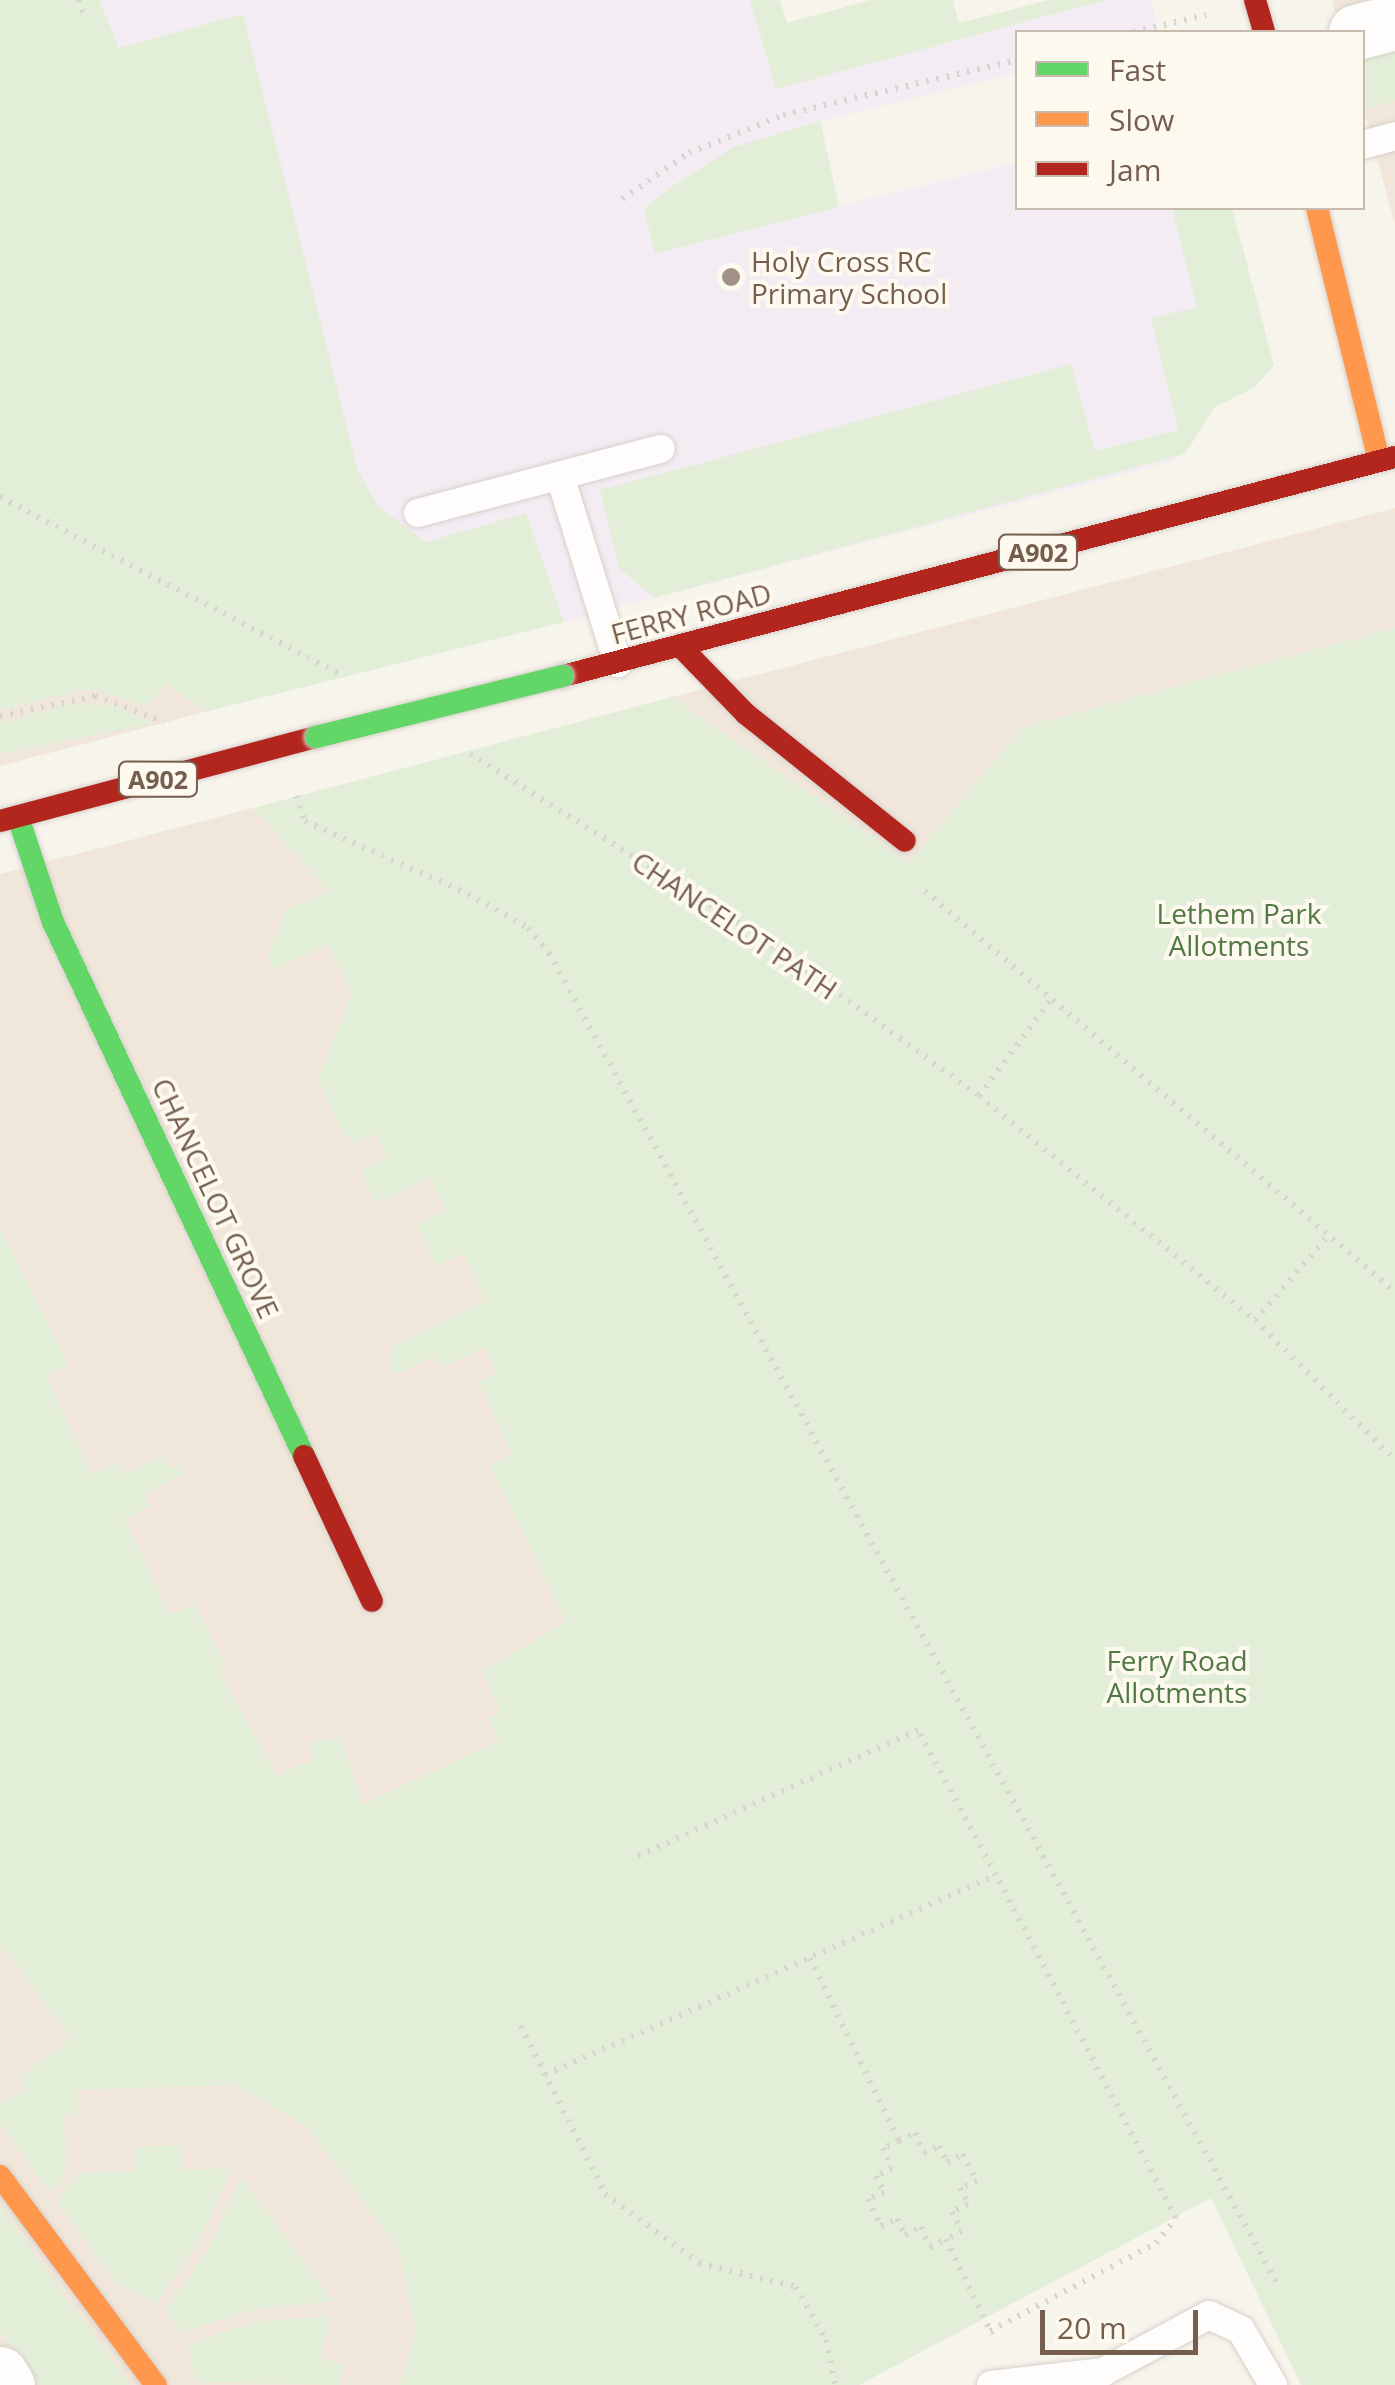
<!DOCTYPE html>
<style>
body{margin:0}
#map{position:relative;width:1395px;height:2385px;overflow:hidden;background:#f7f4ec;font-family:"Open Sans",sans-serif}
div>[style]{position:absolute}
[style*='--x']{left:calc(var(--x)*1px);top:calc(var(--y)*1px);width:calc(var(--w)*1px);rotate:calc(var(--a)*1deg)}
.residential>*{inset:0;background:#f0e7da}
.education>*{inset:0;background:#f4ecf3}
.green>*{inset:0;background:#e3eed8}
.path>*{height:6px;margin-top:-3px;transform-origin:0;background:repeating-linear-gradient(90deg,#dad4cf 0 2.5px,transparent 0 10.5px)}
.roads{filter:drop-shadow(0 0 2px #d6d1cb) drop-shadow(0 0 2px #d6d1cb)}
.lane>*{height:28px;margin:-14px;padding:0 14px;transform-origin:14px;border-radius:14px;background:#fefdfc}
.street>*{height:55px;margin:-27.5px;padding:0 27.5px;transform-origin:27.5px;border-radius:27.5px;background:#fefdfc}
.fast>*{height:22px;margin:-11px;padding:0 11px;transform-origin:11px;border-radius:11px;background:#63d668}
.slow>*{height:22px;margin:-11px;padding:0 11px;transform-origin:11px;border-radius:11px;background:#ff974d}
.jam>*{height:22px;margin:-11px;padding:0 11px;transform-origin:11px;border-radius:11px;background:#b3261e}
.bridges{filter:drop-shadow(0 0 2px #d8d1ca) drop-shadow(0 0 2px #d8d1ca)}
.fast-bridge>*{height:22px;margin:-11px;padding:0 11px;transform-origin:11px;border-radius:11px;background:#63d668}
.dots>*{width:28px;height:28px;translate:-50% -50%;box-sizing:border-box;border:5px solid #fef9ef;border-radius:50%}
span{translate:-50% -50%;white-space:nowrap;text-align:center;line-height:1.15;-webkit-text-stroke:8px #fef9ef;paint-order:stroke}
.shield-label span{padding:2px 8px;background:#fef9ef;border:2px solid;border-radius:8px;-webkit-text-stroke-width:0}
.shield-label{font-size:25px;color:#755e4d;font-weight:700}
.poi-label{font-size:28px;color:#755e4d}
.left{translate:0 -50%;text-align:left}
.street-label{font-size:28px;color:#755e4d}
.park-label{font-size:28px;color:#527945}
.legend{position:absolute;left:1015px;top:30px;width:350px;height:180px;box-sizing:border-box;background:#fef9ef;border:2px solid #c7bbae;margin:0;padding:12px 18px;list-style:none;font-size:30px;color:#755e4d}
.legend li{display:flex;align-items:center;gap:20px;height:50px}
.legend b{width:50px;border:2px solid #c7bbae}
.scale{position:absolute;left:1040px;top:2310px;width:158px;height:45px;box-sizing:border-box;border:5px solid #755e4d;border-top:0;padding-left:12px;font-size:30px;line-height:35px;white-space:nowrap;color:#755e4d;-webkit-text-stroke:8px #fef9ef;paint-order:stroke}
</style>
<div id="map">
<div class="residential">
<div style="clip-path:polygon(1332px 0,1395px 0,1395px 224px,1363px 108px,1362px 32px,1341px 32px)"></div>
<div style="clip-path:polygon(1395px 508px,1395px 703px,909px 864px,672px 697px)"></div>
<div style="clip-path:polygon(0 597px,168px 682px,205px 712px,0 766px)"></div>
<div style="clip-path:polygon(253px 808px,428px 998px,841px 1719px,555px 2385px,0 2385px,0 874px)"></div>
</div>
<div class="education">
<div style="clip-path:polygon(99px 0,750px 0,776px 88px,1106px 0,1151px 0,1159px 32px,1018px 32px,1017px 73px,821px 121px,839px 206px,1017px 162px,1018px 208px,1232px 208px,1274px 365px,1255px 387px,1215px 407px,1174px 461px,511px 636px,321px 550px)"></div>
</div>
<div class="green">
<div style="clip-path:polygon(0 0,99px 0,119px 48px,243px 14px,358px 471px,378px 506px,426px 542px,526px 513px,564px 622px,205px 712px,168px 683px,147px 705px,88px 689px,0 710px)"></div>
<div style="clip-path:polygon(750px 0,780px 0,787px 23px,870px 0,953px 0,959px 23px,1049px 0,1106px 0,776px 89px)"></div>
<div style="clip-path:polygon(1395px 44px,1395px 101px,1364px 109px,1362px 52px)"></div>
<div style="clip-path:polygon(820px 121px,839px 207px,655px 254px,644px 209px,671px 187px,734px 147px)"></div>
<div style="clip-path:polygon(1172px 208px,1232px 208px,1274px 365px,1255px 387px,1215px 407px,1185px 454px,654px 598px,619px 568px,600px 490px,1071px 364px,1095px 451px,1178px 430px,1151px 318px,1197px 307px)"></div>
<div style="clip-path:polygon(1395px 628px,1395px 2385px,1301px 2385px,1211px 2198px,859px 2385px,400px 2385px,416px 2333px,400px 2252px,308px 2127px,234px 2085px,77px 2090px,78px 2115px,64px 2116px,66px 2173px,50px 2192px,0 2123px,0 2102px,27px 2089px,19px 2077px,71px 2038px,0 1943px,0 1229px,69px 1365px,46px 1376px,92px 1475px,118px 1463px,123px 1474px,163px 1456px,169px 1468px,179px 1464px,184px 1474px,144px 1493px,149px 1506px,125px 1519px,170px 1615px,195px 1604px,224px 1664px,217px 1668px,277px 1776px,314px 1759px,307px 1743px,340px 1737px,363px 1804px,499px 1741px,489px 1718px,501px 1712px,482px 1671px,566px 1622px,490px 1465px,512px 1454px,479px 1382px,497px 1373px,484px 1348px,441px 1368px,435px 1356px,395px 1374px,389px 1361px,392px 1346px,486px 1301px,463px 1253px,436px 1266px,417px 1224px,446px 1210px,431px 1178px,376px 1203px,361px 1171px,387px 1158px,376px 1134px,355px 1144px,343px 1133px,318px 1079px,352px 993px,328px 944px,274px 970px,268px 955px,286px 910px,329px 891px,253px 808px,672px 697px,909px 863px,1023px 727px)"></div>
<div style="clip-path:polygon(70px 704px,112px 705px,155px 723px,0 754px,0 723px)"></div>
<div style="clip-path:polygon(181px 2145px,182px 2170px,231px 2168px,199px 2241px,156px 2303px,118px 2285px,57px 2201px,80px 2173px,133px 2171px,133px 2147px)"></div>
<div style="clip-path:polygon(241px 2177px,333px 2301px,257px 2309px,181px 2332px,165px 2311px,210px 2247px)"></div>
<div style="clip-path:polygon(0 2207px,130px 2385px,39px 2385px,0 2331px)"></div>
<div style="clip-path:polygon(332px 2316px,320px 2357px,345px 2365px,339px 2385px,196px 2382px,188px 2347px,204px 2339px,259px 2321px)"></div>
</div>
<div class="path">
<div style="--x:78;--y:0;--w:16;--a:68"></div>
<div style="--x:1133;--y:32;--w:75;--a:-13.1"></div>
<div style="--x:622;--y:199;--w:81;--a:-34.5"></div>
<div style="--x:689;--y:153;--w:101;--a:-22"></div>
<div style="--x:783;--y:115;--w:241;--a:-13.2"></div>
<div style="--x:0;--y:497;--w:383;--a:27.5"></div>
<div style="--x:0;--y:716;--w:97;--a:-11.9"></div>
<div style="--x:95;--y:696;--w:74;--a:20.6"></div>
<div style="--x:470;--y:754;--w:337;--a:32.1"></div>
<div style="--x:755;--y:933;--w:277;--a:36"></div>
<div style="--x:979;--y:1096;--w:355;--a:39.1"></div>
<div style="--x:1255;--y:1320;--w:198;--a:45"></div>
<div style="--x:296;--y:796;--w:27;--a:70"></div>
<div style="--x:305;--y:821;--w:179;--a:24.1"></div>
<div style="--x:468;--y:894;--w:69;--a:29.5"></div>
<div style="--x:528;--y:928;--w:33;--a:50"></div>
<div style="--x:549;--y:953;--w:1518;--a:61.31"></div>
<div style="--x:925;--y:891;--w:618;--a:40.47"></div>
<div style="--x:979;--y:1096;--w:121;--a:-53.4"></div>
<div style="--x:1255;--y:1320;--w:111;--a:-49"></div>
<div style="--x:810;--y:1958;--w:203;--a:64.1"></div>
<div style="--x:899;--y:2141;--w:18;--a:-27"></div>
<div style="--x:915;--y:2133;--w:22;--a:66"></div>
<div style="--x:924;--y:2153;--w:17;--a:-25"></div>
<div style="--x:939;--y:2146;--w:18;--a:63"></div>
<div style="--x:947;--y:2162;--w:18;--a:-27"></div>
<div style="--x:963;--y:2154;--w:30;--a:63"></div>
<div style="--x:977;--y:2181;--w:18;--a:158"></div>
<div style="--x:960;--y:2188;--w:18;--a:63"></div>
<div style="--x:968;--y:2204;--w:18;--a:153"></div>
<div style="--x:952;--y:2212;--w:21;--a:62"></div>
<div style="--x:962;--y:2231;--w:18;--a:153"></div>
<div style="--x:946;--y:2239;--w:106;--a:64.2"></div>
<div style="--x:521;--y:2026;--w:188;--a:63.4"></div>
<div style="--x:605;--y:2194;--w:117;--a:36.3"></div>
<div style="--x:699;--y:2263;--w:100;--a:13.9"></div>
<div style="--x:796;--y:2287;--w:61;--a:60.5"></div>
<div style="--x:826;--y:2340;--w:46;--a:78.7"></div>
<div style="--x:545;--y:2075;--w:493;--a:-23.9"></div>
<div style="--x:996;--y:1875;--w:165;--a:-118.3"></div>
<div style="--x:918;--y:1730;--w:315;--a:155.8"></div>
<div style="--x:899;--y:2141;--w:17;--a:156"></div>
<div style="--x:883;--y:2148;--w:22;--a:66"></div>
<div style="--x:892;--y:2168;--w:18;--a:153"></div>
<div style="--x:876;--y:2176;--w:18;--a:63"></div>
<div style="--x:884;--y:2192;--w:17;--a:156"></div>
<div style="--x:868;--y:2199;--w:30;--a:64"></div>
<div style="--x:881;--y:2226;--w:17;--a:-24"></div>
<div style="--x:897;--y:2219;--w:18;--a:63"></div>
<div style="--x:905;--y:2235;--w:18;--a:-27"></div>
<div style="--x:921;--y:2227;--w:22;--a:66"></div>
<div style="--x:930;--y:2247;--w:18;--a:-27"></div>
<div style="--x:990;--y:2331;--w:188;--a:-27.9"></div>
<div style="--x:1156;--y:2243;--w:32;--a:-51"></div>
<div style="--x:1176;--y:2218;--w:387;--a:-117.7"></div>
</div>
<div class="roads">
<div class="lane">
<div style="--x:1362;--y:145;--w:34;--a:-15"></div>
<div style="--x:560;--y:476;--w:196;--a:72.8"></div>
<div style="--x:418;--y:513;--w:251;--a:-14.8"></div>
<div style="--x:991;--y:2385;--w:113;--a:-6.6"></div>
<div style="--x:1103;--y:2372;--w:120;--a:-28.3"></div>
<div style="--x:1209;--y:2315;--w:35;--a:25"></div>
<div style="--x:1241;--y:2330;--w:64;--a:59.8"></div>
</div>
<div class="street">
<div style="--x:1356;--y:32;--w:40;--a:-14.4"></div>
<div style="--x:0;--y:2374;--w:13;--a:58"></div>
</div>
<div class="fast">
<div style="--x:18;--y:817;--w:111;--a:71.6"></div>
<div style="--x:53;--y:922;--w:590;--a:64.82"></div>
</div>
<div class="slow">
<div style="--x:1317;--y:208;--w:260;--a:76.2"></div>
<div style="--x:0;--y:2176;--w:261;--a:53.3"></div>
</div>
<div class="jam">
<div style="--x:1255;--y:0;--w:33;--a:74"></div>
<div style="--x:681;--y:647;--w:93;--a:45.9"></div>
<div style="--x:746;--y:714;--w:203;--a:38.6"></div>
<div style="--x:563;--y:676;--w:860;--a:-14.75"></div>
<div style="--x:0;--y:821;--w:327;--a:-14.9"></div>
<div style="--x:304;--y:1456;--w:160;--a:64.9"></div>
</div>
</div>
<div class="bridges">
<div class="fast-bridge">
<div style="--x:316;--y:737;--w:254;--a:-13.9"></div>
</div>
</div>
<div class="dots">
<div style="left:731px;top:277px;background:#a29285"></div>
</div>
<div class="shield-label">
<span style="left:1038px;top:552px">A902</span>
<span style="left:158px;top:779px">A902</span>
</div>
<div class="poi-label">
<span class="left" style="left:751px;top:277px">Holy Cross RC<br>Primary School</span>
</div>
<div class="street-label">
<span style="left:691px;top:613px;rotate:-15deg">FERRY ROAD</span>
<span style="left:735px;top:925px;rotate:34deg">CHANCELOT PATH</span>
<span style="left:216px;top:1198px;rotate:65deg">CHANCELOT GROVE</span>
</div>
<div class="park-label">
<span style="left:1239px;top:929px">Lethem Park<br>Allotments</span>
<span style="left:1177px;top:1676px">Ferry Road<br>Allotments</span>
</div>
<ul class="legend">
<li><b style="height:12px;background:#63d668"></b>Fast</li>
<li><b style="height:12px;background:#ff974d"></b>Slow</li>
<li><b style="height:12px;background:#b3261e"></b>Jam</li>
</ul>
<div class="scale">20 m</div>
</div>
